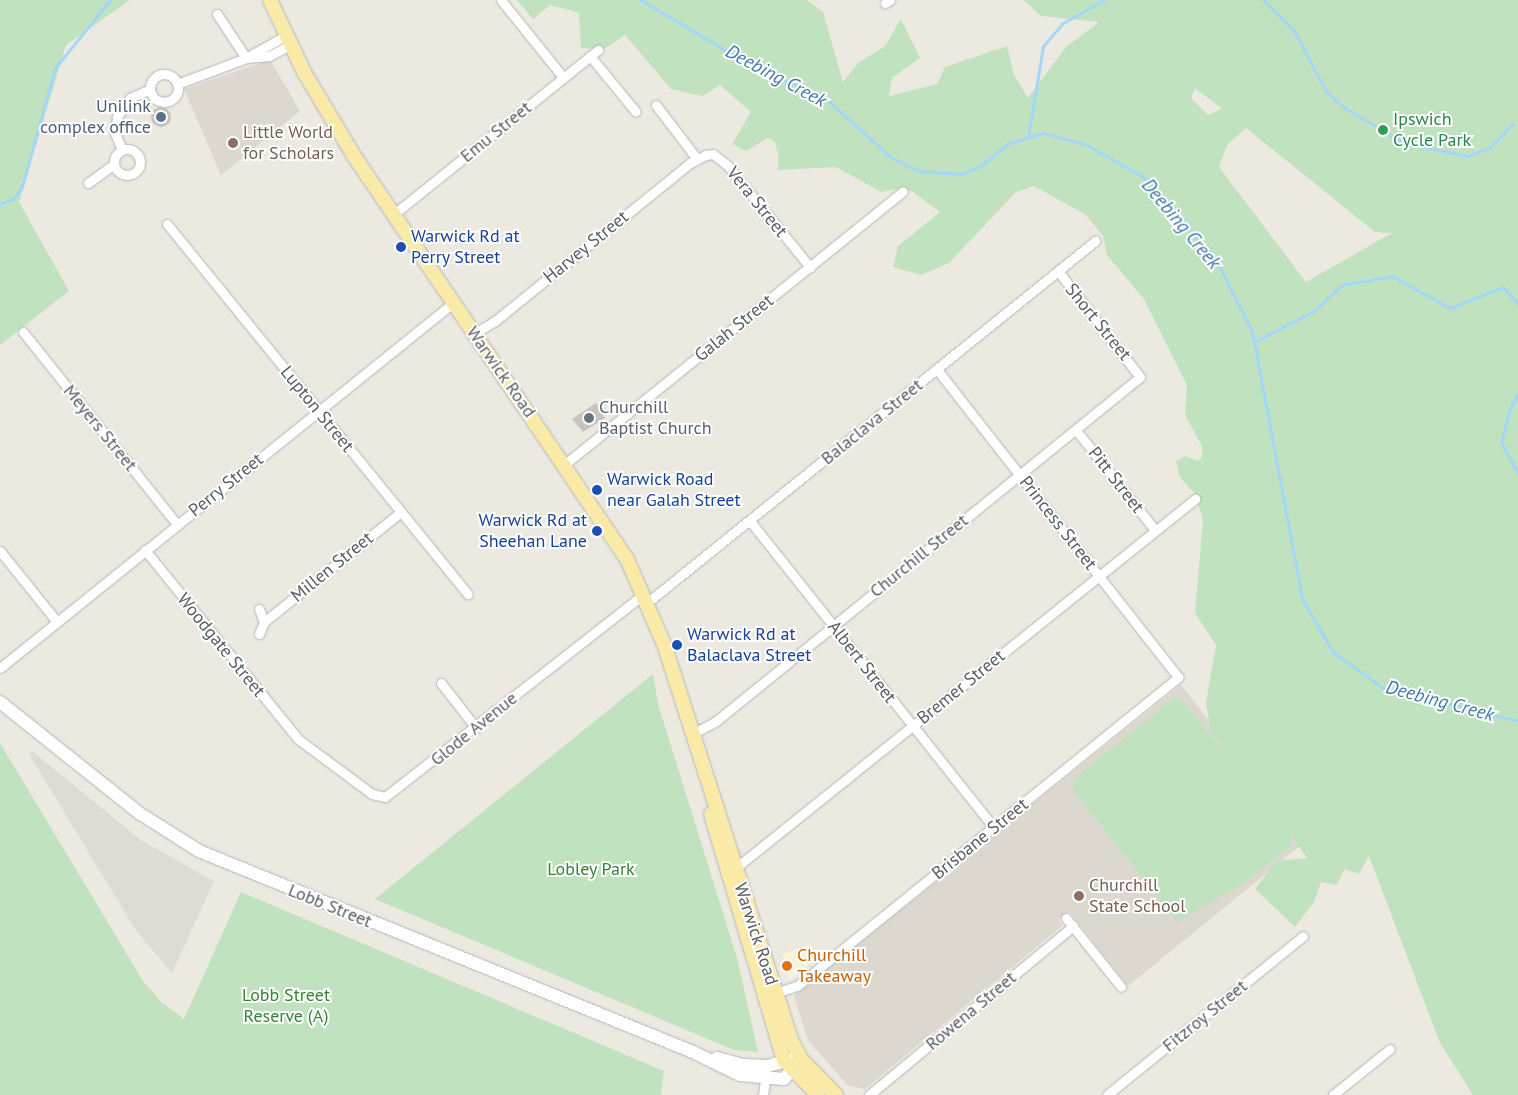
<!DOCTYPE html>
<style>
body{margin:0}
#map{position:relative;width:1518px;height:1095px;overflow:hidden;background:#ece9e1;font-family:"PT Sans",sans-serif}
div>[style]{position:absolute}
[style*='--x']{left:calc(var(--x)*1px);top:calc(var(--y)*1px);width:calc(var(--w)*1px);rotate:calc(var(--a)*1deg)}
.commercial>*{inset:0;background:#fbf1d7}
.industrial>*{inset:0;background:#dddbd6}
.education>*{inset:0;background:#dcd8cf}
.green>*{inset:0;background:#c0e2bf}
.stream>*{height:3px;margin:-1.5px;padding:0 1.5px;transform-origin:1.5px;border-radius:1.5px;background:#a3d7f9}
.building>*{inset:0;background:#c7c4be}
.round{border-radius:50%}
.roads{filter:drop-shadow(0 0 1px #b4b7bb) drop-shadow(0 0 1px #b4b7bb)}
.street>*{height:9px;margin:-4.5px;padding:0 4.5px;transform-origin:4.5px;border-radius:4.5px;background:#fff}
.street>.ring{margin:-4.5px;padding:0;box-sizing:content-box;background:none;border:9px solid #fff;border-radius:50%}
.secondary>*{height:12px;margin:-6px;padding:0 6px;transform-origin:6px;border-radius:6px;background:#fff}
.primary>*{height:14px;margin:-7px;padding:0 7px;transform-origin:7px;border-radius:7px;background:#faeaa8}
.dots>*{width:14px;height:14px;translate:-50% -50%;box-sizing:border-box;border:2px solid #fff;border-radius:50%}
span{translate:-50% -50%;white-space:nowrap;text-align:center;line-height:1.15;-webkit-text-stroke:4px #fff;paint-order:stroke}
.service-label{font-size:18px;color:#4e5e75}
.right{translate:-100% -50%;text-align:right}
.leisure-label{font-size:18px;color:#27864d}
.left{translate:0 -50%;text-align:left}
.street-label{font-size:18px;color:#5a5d61}
.education-label{font-size:18px;color:#785e54}
.transit-label{font-size:18px;color:#164399}
.worship-label{font-size:18px;color:#5b616d}
.park-label{font-size:18px;color:#39813a}
.food-label{font-size:18px;color:#c56008}
.water-label{font-size:19px;color:#4278aa;font-style:italic}
</style>
<div id="map">
<div class="commercial">
<div style="clip-path:polygon(810px 944px,816px 958px,789px 981px,782px 954px)"></div>
</div>
<div class="industrial">
<div style="clip-path:polygon(32px 751px,142px 841px,214px 881px,172px 973px,135px 929px,29px 754px)"></div>
</div>
<div class="education">
<div style="clip-path:polygon(270px 60px,300px 111px,221px 175px,184px 89px)"></div>
<div style="clip-path:polygon(1181px 685px,1305px 842px,1128px 986px,1069px 911px,1058px 919px,1063px 925px,865px 1089px,848px 1086px,808px 1040px,794px 996px)"></div>
</div>
<div class="green">
<div style="clip-path:polygon(0 0,130px 0,66px 45px,19px 202px,69px 291px,0 345px)"></div>
<div style="clip-path:polygon(evenodd,517px 0,807px 0,823px 12px,843px 82px,858px 63px,885px 46px,901px 19px,920px 58px,892px 78px,889px 96px,937px 84px,945px 67px,1007px 46px,1014px 75px,1028px 98px,1066px 47px,1099px 22px,1041px 16px,1024px 0,1518px 0,1518px 1095px,1473px 1095px,1440px 1043px,1369px 856px,1359px 874px,1345px 869px,1336px 885px,1321px 882px,1314px 902px,1295px 927px,1255px 889px,1276px 861px,1307px 858px,1292px 837px,1290px 846px,1244px 883px,1177px 922px,1072px 789px,1077px 776px,1175px 697px,1183px 701px,1254px 788px,1211px 732px,1206px 703px,1216px 645px,1195px 613px,1203px 519px,1194px 493px,1180px 477px,1176px 461px,1185px 456px,1198px 461px,1202px 457px,1202px 446px,1185px 415px,1187px 385px,1144px 299px,1107px 255px,1103px 236px,1086px 215px,1034px 186px,1016px 192px,949px 263px,921px 275px,893px 267px,898px 246px,940px 212px,913px 192px,901px 188px,881px 192px,836px 167px,778px 170px,778px 153px,774px 141px,768px 138px,746px 151px,732px 144px,751px 112px,720px 85px,703px 96px,671px 89px,625px 35px,604px 49px,581px 48px,579px 13px,550px 5px,533px 19px,517px 0,1195px 88px,1221px 108px,1221px 109px,1208px 115px,1191px 98px,1195px 88px,517px 0,1246px 128px,1375px 232px,1392px 233px,1306px 282px,1219px 167px,1227px 145px,1246px 128px)"></div>
<div style="clip-path:polygon(653px 674px,658px 704px,737px 958px,758px 1052px,734px 1050px,375px 899px)"></div>
<div style="clip-path:polygon(0 743px,143px 981px,161px 1002px,184px 1019px,241px 892px,664px 1071px,661px 1095px,0 1095px)"></div>
</div>
<div class="stream">
<div style="--x:641;--y:0;--w:135;--a:30.7"></div>
<div style="--x:757;--y:69;--w:73;--a:22.7"></div>
<div style="--x:824;--y:97;--w:91;--a:41.9"></div>
<div style="--x:892;--y:158;--w:30;--a:26"></div>
<div style="--x:919;--y:171;--w:42;--a:4.1"></div>
<div style="--x:961;--y:174;--w:19;--a:-21"></div>
<div style="--x:979;--y:167;--w:36;--a:-39"></div>
<div style="--x:1007;--y:144;--w:38;--a:-17"></div>
<div style="--x:1043;--y:133;--w:43;--a:14.7"></div>
<div style="--x:1085;--y:144;--w:73;--a:29.4"></div>
<div style="--x:1149;--y:180;--w:102;--a:49.8"></div>
<div style="--x:1215;--y:258;--w:82;--a:63.1"></div>
<div style="--x:1252;--y:331;--w:273;--a:79.4"></div>
<div style="--x:1302;--y:599;--w:61;--a:59.7"></div>
<div style="--x:1333;--y:652;--w:62;--a:35.8"></div>
<div style="--x:1383;--y:688;--w:139;--a:13.7"></div>
<div style="--x:1263;--y:0;--w:44;--a:45"></div>
<div style="--x:1294;--y:31;--w:68;--a:61.9"></div>
<div style="--x:1326;--y:91;--w:22;--a:43"></div>
<div style="--x:1342;--y:106;--w:71;--a:31.2"></div>
<div style="--x:1403;--y:143;--w:65;--a:11.5"></div>
<div style="--x:1467;--y:156;--w:24;--a:-19"></div>
<div style="--x:1490;--y:148;--w:33;--a:-47"></div>
<div style="--x:1028;--y:137;--w:92;--a:-80.6"></div>
<div style="--x:1043;--y:46;--w:30;--a:-49"></div>
<div style="--x:1063;--y:23;--w:47;--a:-29.3"></div>
<div style="--x:0;--y:204;--w:14;--a:-21"></div>
<div style="--x:13;--y:199;--w:15;--a:-53"></div>
<div style="--x:22;--y:187;--w:123;--a:-74.5"></div>
<div style="--x:55;--y:68;--w:87;--a:-51"></div>
<div style="--x:1254;--y:342;--w:68;--a:-27.3"></div>
<div style="--x:1314;--y:311;--w:38;--a:-43"></div>
<div style="--x:1342;--y:285;--w:51;--a:-10.2"></div>
<div style="--x:1392;--y:276;--w:66;--a:28.9"></div>
<div style="--x:1450;--y:308;--w:57;--a:-21.6"></div>
<div style="--x:1503;--y:287;--w:23;--a:49"></div>
<div style="--x:1518;--y:393;--w:20;--a:117"></div>
<div style="--x:1509;--y:411;--w:32;--a:104"></div>
<div style="--x:1501;--y:442;--w:36;--a:62"></div>
</div>
<div class="building">
<div class="round" style="left:151px;top:107px;width:20px;height:20px"></div>
<div style="clip-path:polygon(596px 403px,605px 418px,583px 432px,572px 419px)"></div>
</div>
<div class="roads">
<div class="street">
<div style="--x:501;--y:0;--w:99;--a:51.2"></div>
<div style="--x:885;--y:3;--w:6;--a:-31"></div>
<div style="--x:217;--y:14;--w:53;--a:56.6"></div>
<div style="--x:590;--y:56;--w:72;--a:50.6"></div>
<div style="--x:246;--y:58;--w:23;--a:-5"></div>
<div style="--x:269;--y:56;--w:24;--a:-28"></div>
<div class="ring" style="left:150px;top:74px;width:19px;height:19px"></div>
<div style="--x:177;--y:84;--w:74;--a:-20.6"></div>
<div style="--x:246;--y:58;--w:45;--a:-29.4"></div>
<div style="--x:656;--y:105;--w:68;--a:52.8"></div>
<div class="ring" style="left:114px;top:149px;width:17px;height:17px"></div>
<div style="--x:122;--y:150;--w:18;--a:-112"></div>
<div style="--x:115;--y:133;--w:16;--a:-83"></div>
<div style="--x:117;--y:117;--w:23;--a:-56"></div>
<div style="--x:130;--y:98;--w:22;--a:-24"></div>
<div style="--x:88;--y:183;--w:32;--a:-36"></div>
<div style="--x:394;--y:214;--w:262;--a:-38.8"></div>
<div style="--x:167;--y:224;--w:477;--a:50.9"></div>
<div style="--x:23;--y:332;--w:246;--a:51.3"></div>
<div style="--x:475;--y:333;--w:23;--a:-31"></div>
<div style="--x:495;--y:321;--w:251;--a:-39"></div>
<div style="--x:690;--y:163;--w:18;--a:-27"></div>
<div style="--x:706;--y:155;--w:7;--a:-8"></div>
<div style="--x:713;--y:154;--w:18;--a:38"></div>
<div style="--x:727;--y:165;--w:132;--a:50.9"></div>
<div style="--x:1076;--y:430;--w:127;--a:51.7"></div>
<div style="--x:565;--y:464;--w:434;--a:-38.9"></div>
<div style="--x:750;--y:521;--w:391;--a:51.5"></div>
<div style="--x:145;--y:550;--w:243;--a:51"></div>
<div style="--x:298;--y:739;--w:92;--a:36.6"></div>
<div style="--x:372;--y:794;--w:13;--a:13"></div>
<div style="--x:385;--y:797;--w:329;--a:-38.1"></div>
<div style="--x:0;--y:551;--w:91;--a:51.2"></div>
<div style="--x:648;--y:602;--w:575;--a:-38.92"></div>
<div style="--x:264;--y:622;--w:176;--a:-38.8"></div>
<div style="--x:259;--y:634;--w:13;--a:-67"></div>
<div style="--x:264;--y:622;--w:14;--a:-111"></div>
<div style="--x:0;--y:668;--w:582;--a:-38.86"></div>
<div style="--x:441;--y:683;--w:57;--a:52.1"></div>
<div style="--x:692;--y:734;--w:26;--a:-28"></div>
<div style="--x:715;--y:722;--w:547;--a:-39.07"></div>
<div style="--x:1140;--y:377;--w:134;--a:-127.7"></div>
<div style="--x:733;--y:870;--w:593;--a:-38.77"></div>
<div style="--x:1066;--y:918;--w:88;--a:51.4"></div>
<div style="--x:775;--y:993;--w:23;--a:-18"></div>
<div style="--x:797;--y:986;--w:491;--a:-39"></div>
<div style="--x:1178;--y:677;--w:390;--a:-128.1"></div>
<div style="--x:763;--y:1095;--w:15;--a:-82"></div>
<div style="--x:869;--y:1095;--w:265;--a:-39.6"></div>
<div style="--x:1107;--y:1095;--w:252;--a:-39"></div>
<div style="--x:1333;--y:1095;--w:73;--a:-38.9"></div>
</div>
<div class="secondary">
<div style="--x:0;--y:702;--w:178;--a:38.6"></div>
<div style="--x:139;--y:813;--w:71;--a:32.3"></div>
<div style="--x:199;--y:851;--w:533;--a:22.14"></div>
<div style="--x:693;--y:1052;--w:52;--a:26.1"></div>
<div style="--x:740;--y:1075;--w:44;--a:5.2"></div>
<div style="--x:784;--y:1079;--w:22;--a:-51"></div>
<div style="--x:717;--y:1058;--w:27;--a:15"></div>
<div style="--x:743;--y:1065;--w:25;--a:2"></div>
<div style="--x:768;--y:1066;--w:25;--a:-16"></div>
</div>
<div class="primary">
<div style="--x:270;--y:0;--w:80;--a:64.7"></div>
<div style="--x:304;--y:72;--w:98;--a:59.2"></div>
<div style="--x:354;--y:156;--w:487;--a:55.9"></div>
<div style="--x:627;--y:559;--w:96;--a:66.6"></div>
<div style="--x:665;--y:647;--w:415;--a:72.2"></div>
<div style="--x:792;--y:1042;--w:19;--a:62"></div>
<div style="--x:801;--y:1059;--w:50;--a:45.8"></div>
<div style="--x:711;--y:814;--w:257;--a:73.5"></div>
<div style="--x:784;--y:1060;--w:49;--a:45.8"></div>
</div>
</div>
<div class="dots">
<div style="left:161px;top:117px;background:#5c6f8a"></div>
<div style="left:1383px;top:130px;background:#2e9e5b"></div>
<div style="left:233px;top:143px;background:#8d6e63"></div>
<div style="left:401px;top:247px;background:#1a4fb4"></div>
<div style="left:589px;top:418px;background:#6b7280"></div>
<div style="left:597px;top:490px;background:#1a4fb4"></div>
<div style="left:597px;top:531px;background:#1a4fb4"></div>
<div style="left:677px;top:645px;background:#1a4fb4"></div>
<div style="left:1079px;top:896px;background:#8d6e63"></div>
<div style="left:787px;top:966px;background:#e8710a"></div>
</div>
<div class="service-label">
<span class="right" style="left:151px;top:117px">Unilink<br>complex office</span>
</div>
<div class="leisure-label">
<span class="left" style="left:1393px;top:130px">Ipswich<br>Cycle Park</span>
</div>
<div class="street-label">
<span style="left:496px;top:132px;rotate:-39deg">Emu Street</span>
<span style="left:757px;top:202px;rotate:51deg">Vera Street</span>
<span style="left:586px;top:247px;rotate:-39deg">Harvey Street</span>
<span style="left:1098px;top:322px;rotate:51deg">Short Street</span>
<span style="left:734px;top:328px;rotate:-39deg">Galah Street</span>
<span style="left:501px;top:372px;rotate:55deg">Warwick Road</span>
<span style="left:317px;top:409px;rotate:51deg">Lupton Street</span>
<span style="left:872px;top:422px;rotate:-39deg">Balaclava Street</span>
<span style="left:100px;top:428px;rotate:51deg">Meyers Street</span>
<span style="left:1116px;top:480px;rotate:52deg">Pitt Street</span>
<span style="left:226px;top:485px;rotate:-39deg">Perry Street</span>
<span style="left:1058px;top:523px;rotate:52deg">Princess Street</span>
<span style="left:919px;top:556px;rotate:-39deg">Churchill Street</span>
<span style="left:332px;top:567px;rotate:-39deg">Millen Street</span>
<span style="left:221px;top:645px;rotate:51deg">Woodgate Street</span>
<span style="left:862px;top:662px;rotate:52deg">Albert Street</span>
<span style="left:961px;top:687px;rotate:-39deg">Bremer Street</span>
<span style="left:474px;top:729px;rotate:-39deg">Glode Avenue</span>
<span style="left:980px;top:839px;rotate:-39deg">Brisbane Street</span>
<span style="left:330px;top:906px;rotate:22deg">Lobb Street</span>
<span style="left:756px;top:934px;rotate:72deg">Warwick Road</span>
<span style="left:971px;top:1011px;rotate:-40deg">Rowena Street</span>
<span style="left:1205px;top:1016px;rotate:-39deg">Fitzroy Street</span>
</div>
<div class="education-label">
<span class="left" style="left:243px;top:143px">Little World<br>for Scholars</span>
<span class="left" style="left:1089px;top:896px">Churchill<br>State School</span>
</div>
<div class="transit-label">
<span class="left" style="left:411px;top:247px">Warwick Rd at<br>Perry Street</span>
<span class="left" style="left:607px;top:490px">Warwick Road<br>near Galah Street</span>
<span class="right" style="left:587px;top:531px">Warwick Rd at<br>Sheehan Lane</span>
<span class="left" style="left:687px;top:645px">Warwick Rd at<br>Balaclava Street</span>
</div>
<div class="worship-label">
<span class="left" style="left:599px;top:418px">Churchill<br>Baptist Church</span>
</div>
<div class="park-label">
<span style="left:591px;top:869px">Lobley Park</span>
<span style="left:286px;top:1006px">Lobb Street<br>Reserve (A)</span>
</div>
<div class="food-label">
<span class="left" style="left:797px;top:966px">Churchill<br>Takeaway</span>
</div>
<div class="water-label">
<span style="left:776px;top:76px;rotate:28deg">Deebing Creek</span>
<span style="left:1181px;top:224px;rotate:50deg">Deebing Creek</span>
<span style="left:1440px;top:701px;rotate:15deg">Deebing Creek</span>
</div>
</div>
